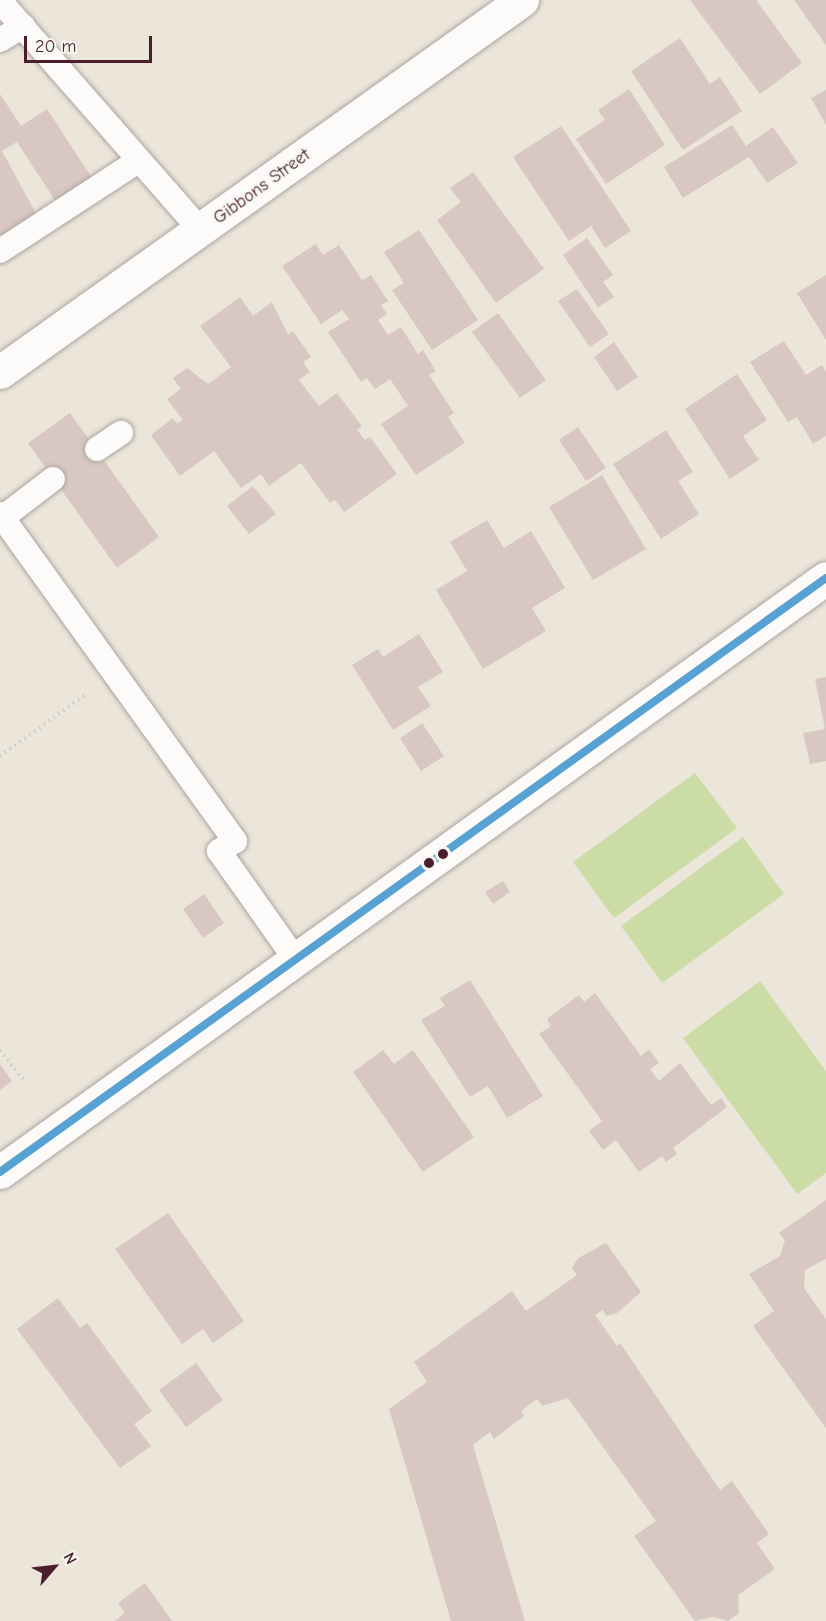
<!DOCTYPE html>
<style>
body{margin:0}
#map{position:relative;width:826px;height:1621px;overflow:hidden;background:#ebe5da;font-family:"Comic Neue",sans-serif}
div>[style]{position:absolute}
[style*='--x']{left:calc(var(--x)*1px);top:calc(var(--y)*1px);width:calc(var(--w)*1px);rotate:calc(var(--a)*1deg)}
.green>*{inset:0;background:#ccdca6}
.building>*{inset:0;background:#d9c8c2}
.path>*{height:4px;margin-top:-2px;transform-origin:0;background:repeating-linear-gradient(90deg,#cfcac9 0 1.5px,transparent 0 6px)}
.roads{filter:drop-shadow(0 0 2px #ada4a0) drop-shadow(0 0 2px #ada4a0)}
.lane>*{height:24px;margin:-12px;padding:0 12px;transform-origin:12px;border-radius:12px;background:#fcfbf9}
.street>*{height:33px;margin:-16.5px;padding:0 16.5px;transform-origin:16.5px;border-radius:16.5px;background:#fcfbf9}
.secondary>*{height:33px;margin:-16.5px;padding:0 16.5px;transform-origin:16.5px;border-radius:16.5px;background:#fcfbf9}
.bus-1>*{height:8px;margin:-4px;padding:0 4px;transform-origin:4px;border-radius:4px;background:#58a2d3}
.dots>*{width:16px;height:16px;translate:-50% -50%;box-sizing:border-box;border:3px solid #f6f6f2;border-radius:50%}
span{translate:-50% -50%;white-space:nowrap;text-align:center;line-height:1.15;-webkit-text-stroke:5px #f6f6f2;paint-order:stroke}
.street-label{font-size:18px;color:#4a1f2b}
.north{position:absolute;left:24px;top:1537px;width:60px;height:60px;-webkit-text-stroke:4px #f6f6f2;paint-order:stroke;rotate:62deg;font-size:16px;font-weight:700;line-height:24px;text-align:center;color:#4a1f2b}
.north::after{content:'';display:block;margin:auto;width:21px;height:27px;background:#4a1f2b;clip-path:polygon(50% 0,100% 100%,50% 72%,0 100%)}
.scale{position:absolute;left:24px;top:36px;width:128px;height:27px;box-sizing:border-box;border:3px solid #4a1f2b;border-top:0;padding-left:8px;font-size:18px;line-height:21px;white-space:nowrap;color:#4a1f2b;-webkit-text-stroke:4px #f6f6f2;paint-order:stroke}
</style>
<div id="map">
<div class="green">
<div style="clip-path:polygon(695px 773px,737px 828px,614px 918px,573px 862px)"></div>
<div style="clip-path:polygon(743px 837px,784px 894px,662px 983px,621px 926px)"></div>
<div style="clip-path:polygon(760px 981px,826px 1071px,826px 1173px,797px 1194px,683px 1038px)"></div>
</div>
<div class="building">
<div style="clip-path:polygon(690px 0,756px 0,802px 63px,760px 94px)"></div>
<div style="clip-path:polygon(794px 0,826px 0,826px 45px)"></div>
<div style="clip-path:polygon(680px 38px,710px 84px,720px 77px,742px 111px,683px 150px,631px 71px)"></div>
<div style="clip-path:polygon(629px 89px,665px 145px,606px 184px,576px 139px,605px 120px,598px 110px)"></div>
<div style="clip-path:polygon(826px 90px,826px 125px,811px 98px)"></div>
<div style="clip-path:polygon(0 94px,21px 126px,47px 109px,94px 181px,58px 205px,17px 142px,2px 151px,38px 217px,0 238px)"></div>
<div style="clip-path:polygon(732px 125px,746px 146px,773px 127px,798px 163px,767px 183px,749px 157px,683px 198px,664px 167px)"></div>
<div style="clip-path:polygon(561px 126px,631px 231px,605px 248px,591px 226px,569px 241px,513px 157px)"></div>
<div style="clip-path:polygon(473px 172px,544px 269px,496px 303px,437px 220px,461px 202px,450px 188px)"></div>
<div style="clip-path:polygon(419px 230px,478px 320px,432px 350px,392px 290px,404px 283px,384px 252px)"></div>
<div style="clip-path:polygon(587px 238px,613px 275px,603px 282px,614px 297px,598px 307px,563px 255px)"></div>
<div style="clip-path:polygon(316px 244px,323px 255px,339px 245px,362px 280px,371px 275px,388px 301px,381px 305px,387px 314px,378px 320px,388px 335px,401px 327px,418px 354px,423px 350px,436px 371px,429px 375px,454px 413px,448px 417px,465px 443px,416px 475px,381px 424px,408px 406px,390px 379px,375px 389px,367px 378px,361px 382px,328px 332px,349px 319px,342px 310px,321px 324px,282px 266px)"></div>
<div style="clip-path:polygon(826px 275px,826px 340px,797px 293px)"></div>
<div style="clip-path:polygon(577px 289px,609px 334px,590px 347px,558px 301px)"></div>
<div style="clip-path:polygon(240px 297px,253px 316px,272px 302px,288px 334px,293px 331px,311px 357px,303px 362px,310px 372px,299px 380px,319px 406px,337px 393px,362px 426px,357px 430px,365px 440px,370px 437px,397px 474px,344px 512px,335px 500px,330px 503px,301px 463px,269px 486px,261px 474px,241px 488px,214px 451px,180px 476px,151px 435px,173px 418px,177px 424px,183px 420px,167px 399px,181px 389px,173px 378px,187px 368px,208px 384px,231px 367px,200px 326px)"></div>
<div style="clip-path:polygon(498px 313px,546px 380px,520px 398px,472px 332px)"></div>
<div style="clip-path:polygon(784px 341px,806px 375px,822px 365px,826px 372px,826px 436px,813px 444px,797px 417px,788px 422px,750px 362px)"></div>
<div style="clip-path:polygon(614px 342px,638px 377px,617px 391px,594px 357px)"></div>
<div style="clip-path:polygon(737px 374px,767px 420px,743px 436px,759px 460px,730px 479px,685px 409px)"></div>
<div style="clip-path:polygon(70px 413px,159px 537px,117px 568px,28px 443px)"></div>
<div style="clip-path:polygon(578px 427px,606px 468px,586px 481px,559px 440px)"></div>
<div style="clip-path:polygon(666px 430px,693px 472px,678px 481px,699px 514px,661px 539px,613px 464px)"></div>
<div style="clip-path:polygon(602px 475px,646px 549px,593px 580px,549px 507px)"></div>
<div style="clip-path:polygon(253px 486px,276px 514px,249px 534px,227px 506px)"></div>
<div style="clip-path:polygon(487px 520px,504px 548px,531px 531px,565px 588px,532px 608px,546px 631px,483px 669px,436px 590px,467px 571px,450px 542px)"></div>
<div style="clip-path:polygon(419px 634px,443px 672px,418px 687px,431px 706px,393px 730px,352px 665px,378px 649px,383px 657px)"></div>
<div style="clip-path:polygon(826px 677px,826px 761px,810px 764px,803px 733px,825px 729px,815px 679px)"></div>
<div style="clip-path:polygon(422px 723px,444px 756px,421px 771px,400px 738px)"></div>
<div style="clip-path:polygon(503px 881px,510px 892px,493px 904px,485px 892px)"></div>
<div style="clip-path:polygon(204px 894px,224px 923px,203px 938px,183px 909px)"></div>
<div style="clip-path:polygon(470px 980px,543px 1096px,507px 1118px,488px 1086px,470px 1097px,421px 1020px,445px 1006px,440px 998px)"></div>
<div style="clip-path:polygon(595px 993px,641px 1056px,649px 1049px,659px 1063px,650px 1069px,659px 1081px,680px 1063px,711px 1105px,721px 1098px,727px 1107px,673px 1148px,677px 1154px,666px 1162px,662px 1156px,639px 1172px,616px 1140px,603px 1150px,589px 1131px,602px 1121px,539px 1034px,551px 1026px,547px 1019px,579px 995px,584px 1002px)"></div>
<div style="clip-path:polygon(383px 1050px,394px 1064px,413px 1050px,474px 1137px,423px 1172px,353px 1072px)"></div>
<div style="clip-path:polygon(0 1064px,12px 1081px,0 1090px)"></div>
<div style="clip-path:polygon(826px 1200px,826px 1259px,805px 1270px,804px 1288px,826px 1319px,826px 1428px,753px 1326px,774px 1311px,749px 1274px,780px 1256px,785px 1240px,779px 1233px)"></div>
<div style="clip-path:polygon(168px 1213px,244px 1321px,213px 1343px,203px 1329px,182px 1344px,115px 1249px)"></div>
<div style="clip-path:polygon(606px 1243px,641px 1292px,617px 1313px,606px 1316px,603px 1310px,595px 1315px,617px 1346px,620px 1343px,720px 1490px,732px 1481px,769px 1534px,757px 1543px,775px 1569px,738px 1595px,739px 1613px,728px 1621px,713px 1617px,695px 1621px,634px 1536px,656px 1521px,568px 1398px,542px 1406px,537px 1399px,521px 1411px,524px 1416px,494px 1439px,490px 1432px,473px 1445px,525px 1621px,451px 1621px,389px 1409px,427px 1382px,414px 1362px,512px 1291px,526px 1311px,577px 1275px,572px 1268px,578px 1258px)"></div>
<div style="clip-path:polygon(58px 1298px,80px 1328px,87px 1323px,152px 1411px,134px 1424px,151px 1446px,120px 1468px,17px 1329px)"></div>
<div style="clip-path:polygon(196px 1363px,223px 1400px,186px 1427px,159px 1390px)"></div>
<div style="clip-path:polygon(145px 1583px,172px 1621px,115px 1621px,125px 1613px,118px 1603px)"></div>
</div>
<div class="path">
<div style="--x:0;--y:756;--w:107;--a:-35.5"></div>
<div style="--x:0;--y:1050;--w:39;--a:52"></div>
</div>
<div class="roads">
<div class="lane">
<div style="--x:0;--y:1;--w:305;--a:48.8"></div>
<div style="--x:0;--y:40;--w:27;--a:-31"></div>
<div style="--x:0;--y:251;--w:165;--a:-33.1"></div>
<div style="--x:97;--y:449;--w:29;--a:-34"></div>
<div style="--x:0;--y:514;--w:403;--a:54.3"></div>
<div style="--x:235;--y:841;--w:19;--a:148"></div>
<div style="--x:219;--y:851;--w:133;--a:54.8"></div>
<div style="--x:2;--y:518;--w:64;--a:-37.4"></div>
</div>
<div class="street">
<div style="--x:0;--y:1172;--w:1017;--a:-35.72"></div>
</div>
<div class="secondary">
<div style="--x:0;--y:372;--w:641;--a:-35.48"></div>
</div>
</div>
<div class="bus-1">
<div style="--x:0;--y:1172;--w:1017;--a:-35.72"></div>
</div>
<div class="dots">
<div style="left:443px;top:854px;background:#4a1f2b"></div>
<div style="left:429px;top:863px;background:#4a1f2b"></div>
</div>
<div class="street-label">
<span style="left:262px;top:187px;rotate:-36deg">Gibbons Street</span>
</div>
<div class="north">N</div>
<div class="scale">20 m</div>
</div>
